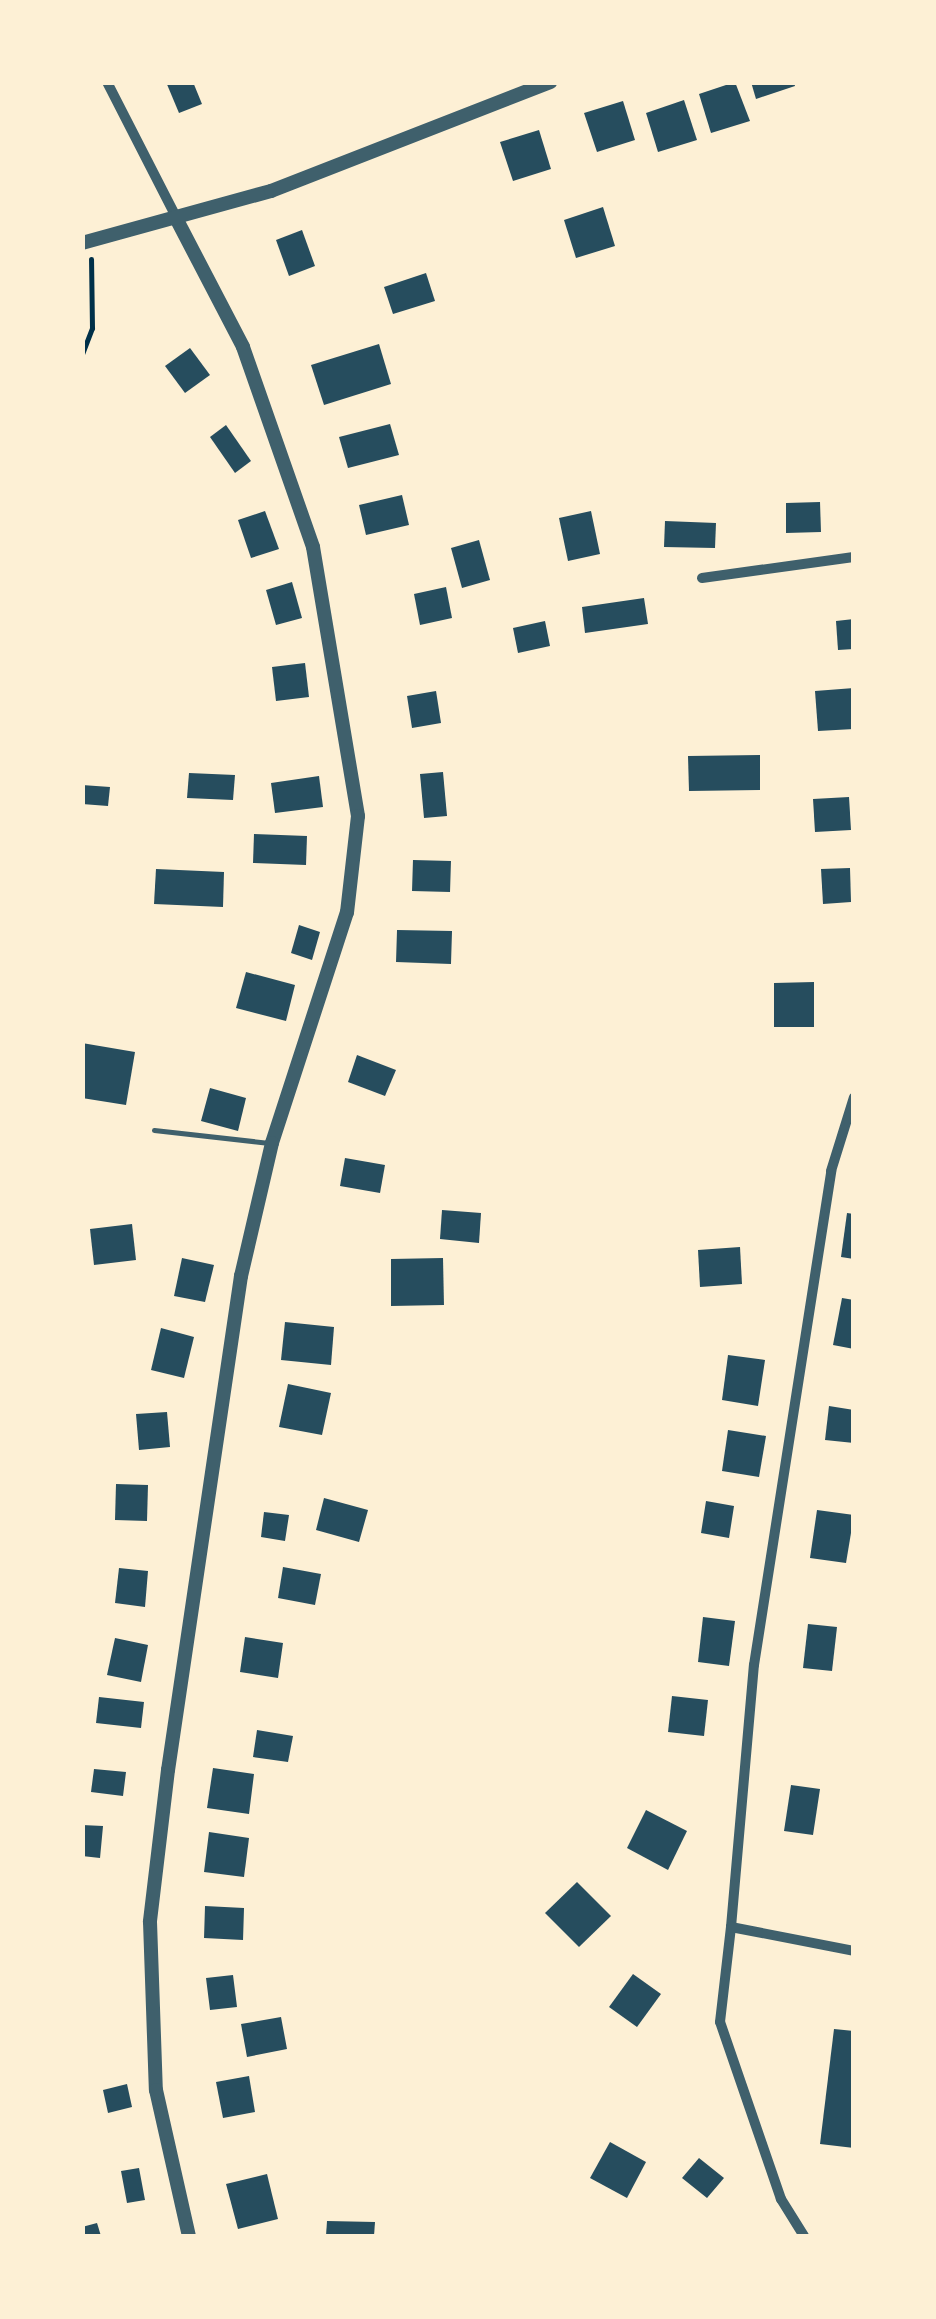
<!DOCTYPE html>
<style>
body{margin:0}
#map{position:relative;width:936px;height:2319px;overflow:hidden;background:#fdf0d5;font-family:Raleway,sans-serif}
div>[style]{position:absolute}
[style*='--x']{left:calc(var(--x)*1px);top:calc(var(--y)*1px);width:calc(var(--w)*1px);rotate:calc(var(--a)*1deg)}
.building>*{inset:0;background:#264d5e}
.path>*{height:5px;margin:-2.5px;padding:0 2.5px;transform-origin:2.5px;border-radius:2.5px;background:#003049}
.service>*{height:5px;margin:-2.5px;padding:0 2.5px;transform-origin:2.5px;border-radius:2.5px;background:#3f606c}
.minor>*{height:10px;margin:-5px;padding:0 5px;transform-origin:5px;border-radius:5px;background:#3f606c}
.tertiary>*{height:14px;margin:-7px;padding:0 7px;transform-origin:7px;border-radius:7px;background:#3f606c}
span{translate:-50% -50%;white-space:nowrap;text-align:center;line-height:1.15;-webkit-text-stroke:10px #fdf0d5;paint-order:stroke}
.frame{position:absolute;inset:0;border:85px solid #fdf0d5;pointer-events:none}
</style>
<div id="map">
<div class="building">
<div style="clip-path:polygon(166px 82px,193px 82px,202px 104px,179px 113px)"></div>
<div style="clip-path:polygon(735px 82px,750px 121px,711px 133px,699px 94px)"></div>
<div style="clip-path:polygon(751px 82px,794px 82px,795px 86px,756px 99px)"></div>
<div style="clip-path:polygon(684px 100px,697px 140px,658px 152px,646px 113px)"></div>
<div style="clip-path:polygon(623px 101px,635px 140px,597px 152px,584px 113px)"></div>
<div style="clip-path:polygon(539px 130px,551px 169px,513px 181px,500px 142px)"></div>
<div style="clip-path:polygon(603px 207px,615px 246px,576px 258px,564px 220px)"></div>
<div style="clip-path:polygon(302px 230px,315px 266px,289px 276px,276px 240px)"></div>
<div style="clip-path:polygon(426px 273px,435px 301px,393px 314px,384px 287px)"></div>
<div style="clip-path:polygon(379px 344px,391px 384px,324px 405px,311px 365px)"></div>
<div style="clip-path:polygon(190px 348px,210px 375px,185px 393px,165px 366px)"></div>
<div style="clip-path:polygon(390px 424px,399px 455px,348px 468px,339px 437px)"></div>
<div style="clip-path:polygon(226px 425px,251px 461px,235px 473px,210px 437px)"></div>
<div style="clip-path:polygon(402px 495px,409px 525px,366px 535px,359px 505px)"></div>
<div style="clip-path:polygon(820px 502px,821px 532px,786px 533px,786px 503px)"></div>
<div style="clip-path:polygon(265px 511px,279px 549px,251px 558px,238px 520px)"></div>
<div style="clip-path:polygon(591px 511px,600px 554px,568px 561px,559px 518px)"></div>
<div style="clip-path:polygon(665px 521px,716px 523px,715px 548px,664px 547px)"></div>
<div style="clip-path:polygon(479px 540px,490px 580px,462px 588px,451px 548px)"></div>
<div style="clip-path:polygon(292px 582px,302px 618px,276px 625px,266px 590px)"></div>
<div style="clip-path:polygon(446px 587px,452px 618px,420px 625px,414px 594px)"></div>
<div style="clip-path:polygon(644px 598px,648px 624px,585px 633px,582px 607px)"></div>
<div style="clip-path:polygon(854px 619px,854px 649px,838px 650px,836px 621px)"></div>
<div style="clip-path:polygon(545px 621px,550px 646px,518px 653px,513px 628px)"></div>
<div style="clip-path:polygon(305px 663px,309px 697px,276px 701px,272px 667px)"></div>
<div style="clip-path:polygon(854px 688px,854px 729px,818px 731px,815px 691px)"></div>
<div style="clip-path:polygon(436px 691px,441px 723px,412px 728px,407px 696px)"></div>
<div style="clip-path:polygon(760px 755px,760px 790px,689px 791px,688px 756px)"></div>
<div style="clip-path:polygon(443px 772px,447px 816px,424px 818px,420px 774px)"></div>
<div style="clip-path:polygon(189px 773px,235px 775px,233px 800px,187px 798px)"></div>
<div style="clip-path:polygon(319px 776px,323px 807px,275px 813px,271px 783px)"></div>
<div style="clip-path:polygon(82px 785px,110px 787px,108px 806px,82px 804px)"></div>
<div style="clip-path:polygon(849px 797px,851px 830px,815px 832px,813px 799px)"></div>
<div style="clip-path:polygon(254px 834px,307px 836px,306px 865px,253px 863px)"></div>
<div style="clip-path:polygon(413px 860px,451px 861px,450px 892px,412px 891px)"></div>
<div style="clip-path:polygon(850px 868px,851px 902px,823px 904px,821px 869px)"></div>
<div style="clip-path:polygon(156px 869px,224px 872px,223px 907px,154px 904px)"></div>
<div style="clip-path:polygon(299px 925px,320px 932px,312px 960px,291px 953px)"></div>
<div style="clip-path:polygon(397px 930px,452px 931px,451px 964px,396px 962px)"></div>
<div style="clip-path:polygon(246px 972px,295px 985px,286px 1021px,236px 1008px)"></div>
<div style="clip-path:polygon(814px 982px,814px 1027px,774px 1027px,774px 983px)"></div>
<div style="clip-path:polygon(82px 1043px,135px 1052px,126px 1105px,82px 1098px)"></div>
<div style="clip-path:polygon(357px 1055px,396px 1070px,385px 1096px,348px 1082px)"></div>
<div style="clip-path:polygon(210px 1088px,246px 1098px,238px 1131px,201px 1121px)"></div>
<div style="clip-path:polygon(345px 1158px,385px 1165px,380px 1193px,340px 1186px)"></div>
<div style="clip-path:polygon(442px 1210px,481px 1213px,479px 1243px,440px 1239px)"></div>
<div style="clip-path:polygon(847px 1213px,854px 1214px,854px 1259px,841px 1257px)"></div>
<div style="clip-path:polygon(132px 1224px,136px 1260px,94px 1265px,90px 1229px)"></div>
<div style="clip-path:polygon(740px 1247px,742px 1284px,700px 1287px,698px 1250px)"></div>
<div style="clip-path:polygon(182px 1258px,214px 1265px,205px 1302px,174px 1296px)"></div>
<div style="clip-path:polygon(443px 1258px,444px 1305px,391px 1306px,391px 1259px)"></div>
<div style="clip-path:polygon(842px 1298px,854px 1300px,854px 1349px,833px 1345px)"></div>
<div style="clip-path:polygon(285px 1322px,334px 1327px,331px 1365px,281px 1360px)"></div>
<div style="clip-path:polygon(161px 1328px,194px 1337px,184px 1378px,151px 1370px)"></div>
<div style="clip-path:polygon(728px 1355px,765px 1360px,758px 1406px,722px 1400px)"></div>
<div style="clip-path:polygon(288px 1384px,331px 1393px,322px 1435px,279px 1427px)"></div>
<div style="clip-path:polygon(829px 1406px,854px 1410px,854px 1443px,825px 1440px)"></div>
<div style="clip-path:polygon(167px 1412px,170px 1447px,139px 1450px,136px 1414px)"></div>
<div style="clip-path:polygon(728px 1430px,766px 1436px,759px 1477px,722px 1471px)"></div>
<div style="clip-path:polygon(116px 1484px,148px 1485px,147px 1521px,115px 1520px)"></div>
<div style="clip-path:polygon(324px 1498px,368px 1510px,359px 1542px,316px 1530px)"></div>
<div style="clip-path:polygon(706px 1501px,734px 1506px,729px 1538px,701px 1533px)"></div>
<div style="clip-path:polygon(817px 1510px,854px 1515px,846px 1563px,810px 1558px)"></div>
<div style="clip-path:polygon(264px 1512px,289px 1515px,285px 1541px,261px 1537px)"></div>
<div style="clip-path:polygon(283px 1567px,321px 1574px,315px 1605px,278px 1598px)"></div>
<div style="clip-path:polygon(119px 1568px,148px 1571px,145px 1607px,115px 1603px)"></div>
<div style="clip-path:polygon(703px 1617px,735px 1621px,729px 1666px,698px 1662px)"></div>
<div style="clip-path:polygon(808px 1624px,837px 1627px,832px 1671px,803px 1668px)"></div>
<div style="clip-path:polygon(245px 1637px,283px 1643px,278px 1678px,240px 1672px)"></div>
<div style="clip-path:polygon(115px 1638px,148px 1645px,141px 1682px,107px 1675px)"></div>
<div style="clip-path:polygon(672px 1696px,708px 1700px,704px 1736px,668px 1732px)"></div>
<div style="clip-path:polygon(99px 1697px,144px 1702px,141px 1728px,96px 1723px)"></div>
<div style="clip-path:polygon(257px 1730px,293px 1736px,288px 1762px,253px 1757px)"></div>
<div style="clip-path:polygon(213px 1768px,254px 1774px,249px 1814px,207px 1808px)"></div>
<div style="clip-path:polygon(94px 1769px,126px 1772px,123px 1796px,91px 1792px)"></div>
<div style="clip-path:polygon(791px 1785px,820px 1789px,813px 1835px,784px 1831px)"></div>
<div style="clip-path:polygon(646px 1810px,687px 1831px,668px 1870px,627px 1848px)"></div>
<div style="clip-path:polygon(82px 1825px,103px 1826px,100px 1858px,82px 1856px)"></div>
<div style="clip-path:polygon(209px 1832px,249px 1838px,244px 1877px,204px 1872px)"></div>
<div style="clip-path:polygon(577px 1882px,611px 1916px,579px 1947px,545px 1913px)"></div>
<div style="clip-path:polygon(205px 1906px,244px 1908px,243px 1940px,204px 1938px)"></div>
<div style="clip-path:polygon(633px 1974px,661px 1994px,637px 2027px,609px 2007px)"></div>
<div style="clip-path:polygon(233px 1975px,237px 2007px,210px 2010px,206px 1978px)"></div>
<div style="clip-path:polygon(281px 2017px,287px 2049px,247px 2057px,241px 2024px)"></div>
<div style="clip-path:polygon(834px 2029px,854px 2031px,854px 2148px,820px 2144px)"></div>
<div style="clip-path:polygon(249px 2076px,255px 2112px,223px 2118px,216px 2082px)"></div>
<div style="clip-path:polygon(127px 2084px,132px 2107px,108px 2113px,103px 2090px)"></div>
<div style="clip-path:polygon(610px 2142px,646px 2162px,627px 2198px,590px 2178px)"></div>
<div style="clip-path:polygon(699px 2158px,724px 2178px,707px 2198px,682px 2178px)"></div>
<div style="clip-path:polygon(139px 2168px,145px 2200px,127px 2203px,121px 2171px)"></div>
<div style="clip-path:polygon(267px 2174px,278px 2219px,238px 2229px,226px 2184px)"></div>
<div style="clip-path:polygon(327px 2221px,375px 2222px,374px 2236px,326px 2236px)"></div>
<div style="clip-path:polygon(97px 2223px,101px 2236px,82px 2236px,82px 2227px)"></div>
</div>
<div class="path">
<div style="--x:82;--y:354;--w:28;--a:-69"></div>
<div style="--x:92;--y:328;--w:69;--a:-90.8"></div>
</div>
<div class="service">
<div style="--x:154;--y:1130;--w:116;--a:6.4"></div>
</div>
<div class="minor">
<div style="--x:107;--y:82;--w:154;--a:62.9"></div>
<div style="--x:702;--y:578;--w:153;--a:-7.9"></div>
<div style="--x:731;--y:1927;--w:263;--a:-85"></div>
<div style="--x:754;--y:1665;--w:500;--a:-81.1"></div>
<div style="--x:831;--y:1171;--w:77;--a:-72.7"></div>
<div style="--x:804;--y:2236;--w:44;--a:-121.9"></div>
<div style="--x:781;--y:2199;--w:187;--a:-109"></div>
<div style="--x:720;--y:2022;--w:96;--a:-83.4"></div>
<div style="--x:731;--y:1927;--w:125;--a:11"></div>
</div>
<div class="tertiary">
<div style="--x:177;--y:220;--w:143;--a:62.5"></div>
<div style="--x:243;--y:347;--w:212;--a:70.7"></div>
<div style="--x:313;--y:547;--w:273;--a:80.5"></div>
<div style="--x:358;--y:816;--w:97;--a:96.5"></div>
<div style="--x:347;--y:912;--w:243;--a:108"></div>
<div style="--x:272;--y:1143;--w:137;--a:103.1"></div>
<div style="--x:241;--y:1276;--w:499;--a:98.4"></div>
<div style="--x:168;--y:1770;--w:153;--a:96.8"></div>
<div style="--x:150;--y:1922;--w:168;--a:88"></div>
<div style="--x:156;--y:2090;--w:150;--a:77.3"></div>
<div style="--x:82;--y:243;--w:196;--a:-15.4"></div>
<div style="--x:271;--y:191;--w:300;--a:-21.3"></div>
</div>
<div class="frame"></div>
</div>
